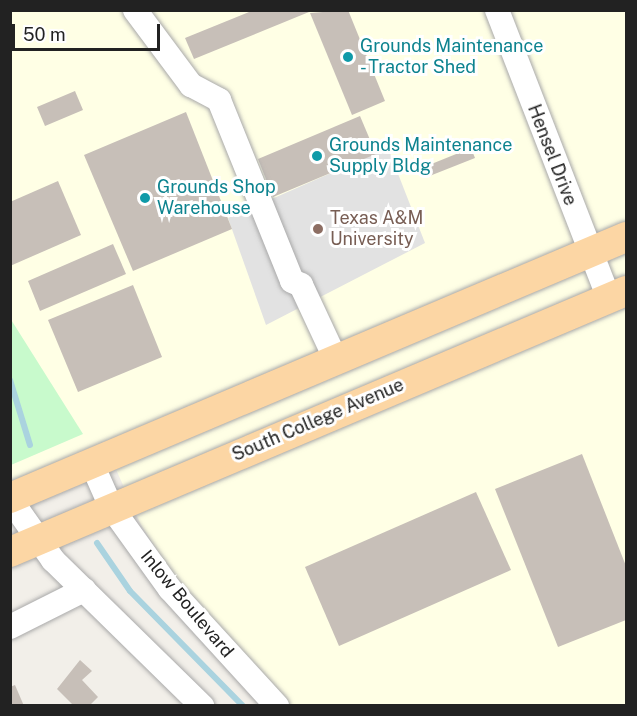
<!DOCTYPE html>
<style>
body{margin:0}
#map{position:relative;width:637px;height:716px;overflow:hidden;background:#f2efe9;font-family:"Public Sans",sans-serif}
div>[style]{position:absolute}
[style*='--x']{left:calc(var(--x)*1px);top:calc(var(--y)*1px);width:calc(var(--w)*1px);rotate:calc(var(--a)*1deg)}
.education>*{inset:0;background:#ffffe5}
.park>*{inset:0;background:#c8facc}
.parking>*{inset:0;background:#e2e2e2}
.stream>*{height:6px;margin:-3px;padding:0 3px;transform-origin:3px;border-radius:3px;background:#aad3df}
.building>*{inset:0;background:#c7bfb8}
.roads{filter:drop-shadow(0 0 2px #a9a9a9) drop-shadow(0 0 2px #a9a9a9)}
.minor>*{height:24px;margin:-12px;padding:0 12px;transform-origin:12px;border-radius:12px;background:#fff}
.major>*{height:30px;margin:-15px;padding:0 15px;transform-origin:15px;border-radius:15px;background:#fcd6a4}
.dots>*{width:16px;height:16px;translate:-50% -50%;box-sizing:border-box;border:3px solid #fff;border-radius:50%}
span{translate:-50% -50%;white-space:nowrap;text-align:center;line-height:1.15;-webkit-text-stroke:6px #fff;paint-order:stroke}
.culture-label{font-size:18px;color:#0d838f}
.left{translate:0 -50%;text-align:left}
.street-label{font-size:18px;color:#222}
.education-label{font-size:18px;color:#785e54}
.frame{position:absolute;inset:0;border:12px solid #222;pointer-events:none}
.scale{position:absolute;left:12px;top:24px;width:148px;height:27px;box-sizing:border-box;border:3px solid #222;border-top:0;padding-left:8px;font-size:18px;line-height:21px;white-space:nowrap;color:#222;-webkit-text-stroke:4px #fff;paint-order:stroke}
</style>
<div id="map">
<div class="education">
<div style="clip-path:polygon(11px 11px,626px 11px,626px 705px,287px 705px,181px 589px,140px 523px,106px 447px,11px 486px)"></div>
</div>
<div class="park">
<div style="clip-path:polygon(10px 318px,83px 434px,11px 465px,10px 465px)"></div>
</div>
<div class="parking">
<div style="clip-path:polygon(388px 148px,425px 243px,266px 325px,228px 218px)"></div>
</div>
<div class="stream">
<div style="--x:10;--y:380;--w:68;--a:72.9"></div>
<div style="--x:97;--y:543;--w:58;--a:55.5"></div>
<div style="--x:130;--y:591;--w:161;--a:45.5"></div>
</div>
<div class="building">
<div style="clip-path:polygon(254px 10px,309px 12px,194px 59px,185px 38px)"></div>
<div style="clip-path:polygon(348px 10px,385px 101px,352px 115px,310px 13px)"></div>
<div style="clip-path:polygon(75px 91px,83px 110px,45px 126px,37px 107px)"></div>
<div style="clip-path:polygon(186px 112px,232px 229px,133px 271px,84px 155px)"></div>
<div style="clip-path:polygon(360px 116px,376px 154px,273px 197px,258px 159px)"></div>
<div style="clip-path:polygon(471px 148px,475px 158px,427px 177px,424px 167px)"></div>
<div style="clip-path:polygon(58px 181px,81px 235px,10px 266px,10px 202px)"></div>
<div style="clip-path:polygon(113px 244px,126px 274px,40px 311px,28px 281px)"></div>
<div style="clip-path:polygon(133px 285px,162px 357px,78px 392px,48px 320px)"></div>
<div style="clip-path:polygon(582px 454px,626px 566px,626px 620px,558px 647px,495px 489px)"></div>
<div style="clip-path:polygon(476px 492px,511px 570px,339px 646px,305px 567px)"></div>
<div style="clip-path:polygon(80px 660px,92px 671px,82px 680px,98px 697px,89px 706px,74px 706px,57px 689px)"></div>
<div style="clip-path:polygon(15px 685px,24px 706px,10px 706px,10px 687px)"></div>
</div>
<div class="roads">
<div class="minor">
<div style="--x:135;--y:10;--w:94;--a:53.3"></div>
<div style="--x:191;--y:85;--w:32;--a:28"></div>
<div style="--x:219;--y:100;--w:195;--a:68"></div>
<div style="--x:292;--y:281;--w:10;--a:24"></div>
<div style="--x:301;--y:285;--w:83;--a:65"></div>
<div style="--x:497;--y:10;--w:310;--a:68.8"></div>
<div style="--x:92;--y:464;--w:47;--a:66.2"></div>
<div style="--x:111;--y:507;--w:101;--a:54.3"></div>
<div style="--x:170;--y:589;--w:159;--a:47.6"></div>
<div style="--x:10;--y:499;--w:75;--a:54.8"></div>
<div style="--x:53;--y:560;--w:209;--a:44.4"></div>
<div style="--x:10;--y:627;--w:83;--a:-26.6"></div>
</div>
<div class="major">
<div style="--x:10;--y:498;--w:669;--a:-22.96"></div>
<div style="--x:10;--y:552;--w:669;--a:-22.96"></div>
</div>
</div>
<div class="dots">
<div style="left:348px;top:57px;background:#0f9aa8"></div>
<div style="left:317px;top:156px;background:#0f9aa8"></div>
<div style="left:145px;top:198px;background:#0f9aa8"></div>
<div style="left:318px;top:229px;background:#8d6e63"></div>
</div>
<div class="culture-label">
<span class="left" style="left:360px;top:57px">Grounds Maintenance<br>- Tractor Shed</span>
<span class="left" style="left:329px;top:156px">Grounds Maintenance<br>Supply Bldg</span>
<span class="left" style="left:157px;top:198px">Grounds Shop<br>Warehouse</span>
</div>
<div class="street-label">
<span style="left:552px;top:155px;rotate:69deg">Hensel Drive</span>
<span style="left:318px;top:420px;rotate:-23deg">South College Avenue</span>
<span style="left:187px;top:604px;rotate:50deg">Inlow Boulevard</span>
</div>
<div class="education-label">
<span class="left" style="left:330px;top:229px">Texas A&amp;M<br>University</span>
</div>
<div class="frame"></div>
<div class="scale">50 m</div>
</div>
